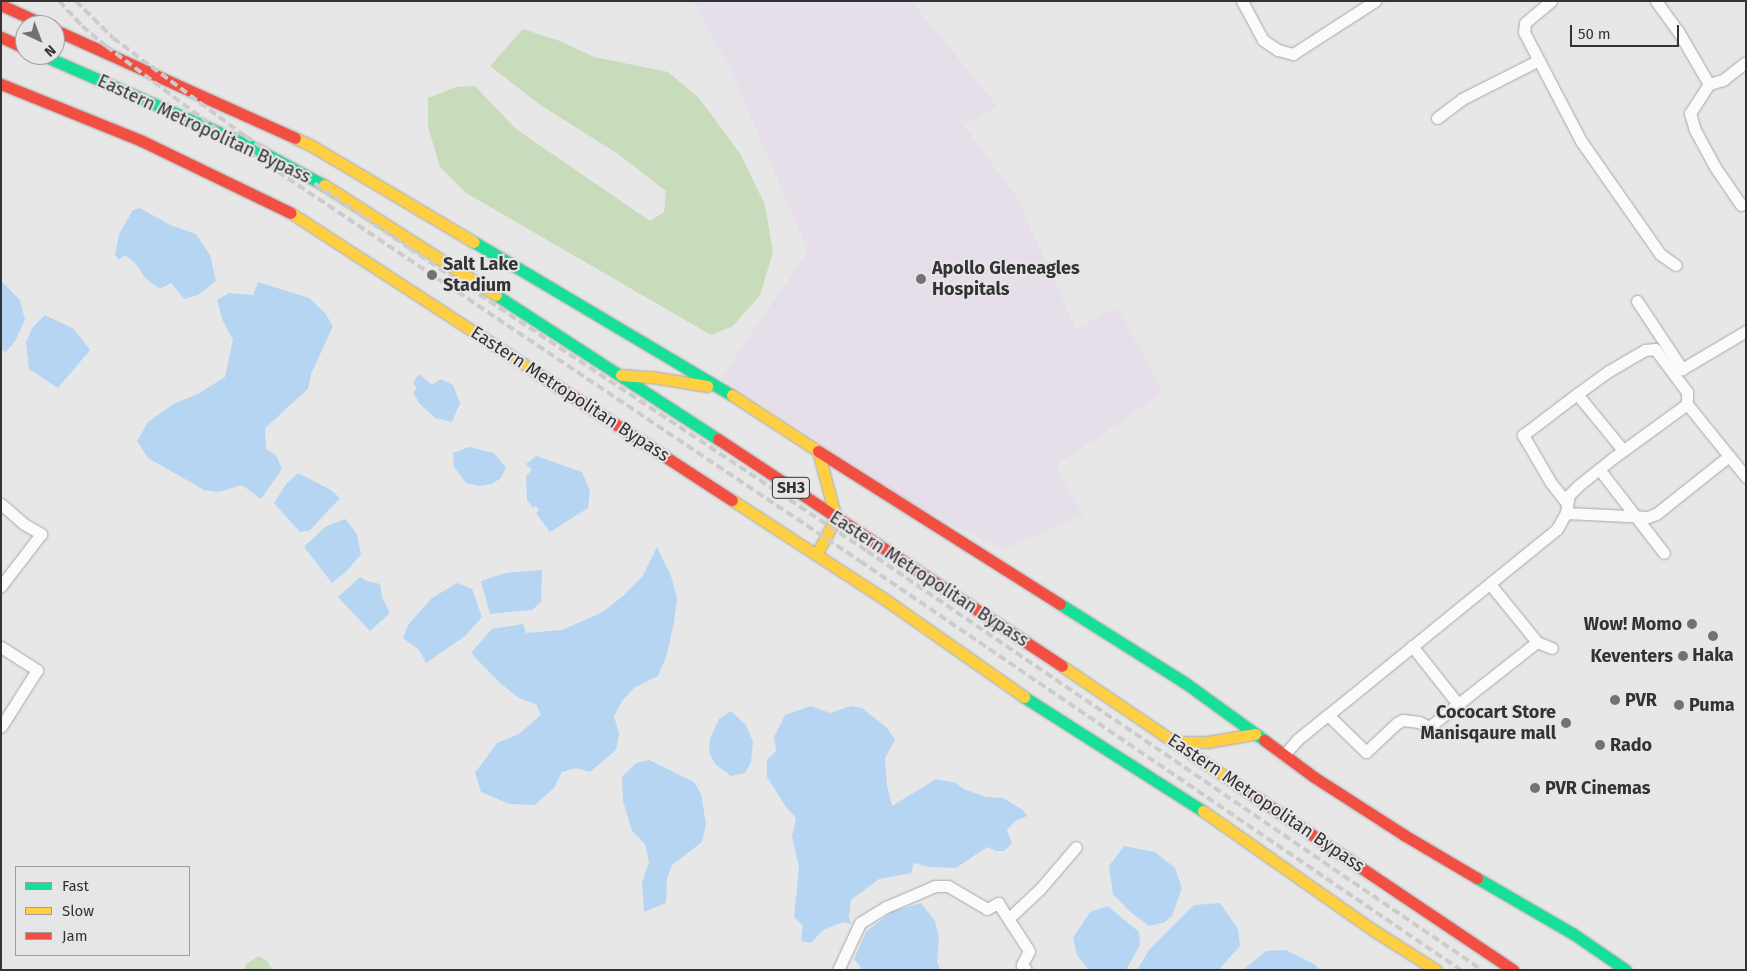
<!DOCTYPE html>
<style>
body{margin:0}
#map{position:relative;width:1747px;height:971px;overflow:hidden;background:#e7e7e8;font-family:"Fira Sans",sans-serif}
div>[style]{position:absolute}
[style*='--x']{left:calc(var(--x)*1px);top:calc(var(--y)*1px);width:calc(var(--w)*1px);rotate:calc(var(--a)*1deg)}
.medical>*{inset:0;background:#e6dee9}
.green>*{inset:0;background:#c8dbbb}
.water>*{inset:0;background:#b6d5f3}
.roads{filter:drop-shadow(0 0 1px #a8a8a9) drop-shadow(0 0 1px #a8a8a9)}
.street>*{height:11px;margin:-5.5px;padding:0 5.5px;transform-origin:5.5px;border-radius:5.5px;background:#fbfbfc}
.fast>*{height:11px;margin:-5.5px;padding:0 5.5px;transform-origin:5.5px;border-radius:5.5px;background:#16e098}
.slow>*{height:11px;margin:-5.5px;padding:0 5.5px;transform-origin:5.5px;border-radius:5.5px;background:#ffcf43}
.jam>*{height:11px;margin:-5.5px;padding:0 5.5px;transform-origin:5.5px;border-radius:5.5px;background:#f24e42}
.rail>*{height:4px;margin-top:-2px;transform-origin:0;background:repeating-linear-gradient(90deg,#cccccd 0 8px,transparent 0 12px)}
.dots>*{width:14px;height:14px;translate:-50% -50%;box-sizing:border-box;border:2px solid #e6e6e9;border-radius:50%}
span{translate:-50% -50%;white-space:nowrap;text-align:center;line-height:1.15;-webkit-text-stroke:4px #e6e6e9;paint-order:stroke}
.shield-label span{padding:1px 4px;background:#e6e6e9;border:1px solid;border-radius:4px;-webkit-text-stroke-width:0}
.shield-label{font-size:16px;color:#333334;font-weight:700}
.street-label{font-size:18px;color:#333334}
.poi-label{font-size:18px;color:#333334;font-weight:700}
.left{translate:0 -50%;text-align:left}
.right{translate:-100% -50%;text-align:right}
.frame{position:absolute;inset:0;border:2px solid #333334;pointer-events:none}
.legend{position:absolute;left:15px;top:866px;width:175px;height:90px;box-sizing:border-box;background:#e6e6e9;border:1px solid #9e9ea1;margin:0;padding:6px 9px;list-style:none;font-size:15px;color:#333334}
.legend li{display:flex;align-items:center;gap:10px;height:25px}
.legend b{width:25px;border:1px solid #9e9ea1}
.north{position:absolute;left:15px;top:15px;width:50px;height:50px;box-sizing:border-box;background:#e6e6e9;border:1px solid #9e9ea1;border-radius:50%;rotate:137deg;font-size:14px;font-weight:700;line-height:20px;text-align:center;color:#333334}
.north::after{content:'';display:block;margin:auto;width:18px;height:22px;background:#727273;clip-path:polygon(50% 0,100% 100%,50% 72%,0 100%)}
.scale{position:absolute;left:1570px;top:25px;width:109px;height:22px;box-sizing:border-box;border:2px solid #333334;border-top:0;padding-left:6px;font-size:15px;line-height:18px;white-space:nowrap;color:#333334;-webkit-text-stroke:4px #e6e6e9;paint-order:stroke}
</style>
<div id="map">
<div class="medical">
<div style="clip-path:polygon(694px 1px,911px 1px,997px 106px,964px 125px,1017px 198px,1076px 329px,1118px 307px,1163px 393px,1056px 465px,1083px 515px,1003px 550px,920px 508px,721px 378px,808px 251px,734px 77px)"></div>
</div>
<div class="green">
<div style="clip-path:polygon(523px 29px,560px 41px,594px 57px,668px 72px,699px 98px,741px 155px,765px 205px,773px 252px,760px 295px,733px 326px,711px 335px,466px 193px,440px 167px,428px 127px,428px 98px,456px 87px,475px 86px,516px 129px,650px 221px,664px 212px,666px 191px,618px 154px,539px 104px,490px 66px)"></div>
<div style="clip-path:polygon(259px 956px,268px 962px,272px 970px,245px 970px,246px 964px)"></div>
</div>
<div class="water">
<div style="clip-path:polygon(140px 208px,170px 225px,196px 234px,210px 255px,216px 281px,198px 295px,184px 299px,171px 283px,160px 289px,145px 278px,137px 265px,125px 255px,119px 260px,115px 255px,119px 234px,133px 210px)"></div>
<div style="clip-path:polygon(1px 281px,20px 300px,25px 320px,15px 341px,6px 352px,1px 349px)"></div>
<div style="clip-path:polygon(258px 282px,309px 298px,325px 313px,333px 326px,311px 374px,308px 389px,265px 428px,266px 449px,276px 455px,282px 469px,261px 499px,242px 485px,219px 492px,204px 490px,148px 458px,137px 441px,148px 422px,175px 403px,198px 394px,225px 377px,233px 340px,222px 319px,217px 300px,229px 293px,253px 295px)"></div>
<div style="clip-path:polygon(45px 315px,74px 329px,90px 350px,58px 388px,29px 369px,26px 343px,32px 328px)"></div>
<div style="clip-path:polygon(419px 374px,432px 385px,441px 379px,453px 385px,460px 403px,452px 422px,435px 418px,419px 403px,413px 392px,417px 389px,413px 382px)"></div>
<div style="clip-path:polygon(469px 447px,494px 453px,506px 468px,501px 478px,492px 484px,480px 486px,466px 483px,454px 467px,453px 453px)"></div>
<div style="clip-path:polygon(536px 456px,582px 472px,590px 491px,588px 508px,550px 532px,536px 513px,539px 510px,536px 506px,533px 508px,527px 500px,526px 476px,532px 470px,526px 464px)"></div>
<div style="clip-path:polygon(298px 473px,331px 490px,340px 498px,310px 530px,300px 532px,274px 503px,287px 483px)"></div>
<div style="clip-path:polygon(345px 519px,357px 534px,361px 554px,347px 571px,332px 583px,304px 547px,325px 527px)"></div>
<div style="clip-path:polygon(657px 547px,671px 576px,677px 598px,674px 623px,666px 657px,658px 676px,634px 688px,622px 701px,614px 716px,619px 734px,616px 750px,590px 772px,576px 768px,562px 772px,554px 788px,535px 805px,509px 804px,481px 792px,475px 773px,497px 743px,519px 734px,541px 715px,536px 704px,519px 698px,500px 683px,471px 653px,492px 629px,523px 624px,526px 633px,562px 630px,601px 613px,623px 596px,642px 577px)"></div>
<div style="clip-path:polygon(542px 570px,541px 602px,532px 610px,490px 614px,481px 581px,506px 573px)"></div>
<div style="clip-path:polygon(360px 577px,367px 581px,380px 584px,382px 597px,390px 613px,370px 631px,338px 597px)"></div>
<div style="clip-path:polygon(457px 583px,472px 589px,482px 617px,465px 636px,426px 663px,419px 650px,403px 638px,408px 625px,432px 598px)"></div>
<div style="clip-path:polygon(811px 706px,830px 713px,851px 706px,862px 708px,887px 728px,895px 740px,885px 758px,887px 785px,892px 806px,936px 779px,956px 783px,964px 789px,986px 797px,1003px 798px,1023px 810px,1027px 816px,1015px 821px,1007px 830px,1012px 843px,1004px 851px,996px 851px,987px 847px,956px 868px,930px 867px,914px 863px,911px 873px,879px 879px,851px 900px,849px 918px,852px 924px,843px 922px,823px 930px,811px 943px,801px 941px,803px 926px,794px 917px,799px 868px,792px 836px,796px 818px,786px 807px,767px 777px,767px 760px,776px 751px,774px 737px,785px 715px)"></div>
<div style="clip-path:polygon(731px 711px,746px 725px,753px 742px,751px 762px,745px 773px,731px 776px,715px 764px,709px 752px,710px 739px,719px 719px)"></div>
<div style="clip-path:polygon(649px 760px,694px 782px,701px 794px,706px 824px,702px 842px,672px 865px,667px 879px,666px 903px,644px 912px,642px 883px,649px 862px,645px 844px,632px 831px,623px 801px,622px 777px,636px 763px)"></div>
<div style="clip-path:polygon(1124px 846px,1155px 852px,1175px 868px,1182px 888px,1172px 916px,1165px 922px,1149px 926px,1128px 910px,1113px 894px,1109px 866px)"></div>
<div style="clip-path:polygon(921px 903px,935px 921px,939px 938px,937px 962px,941px 970px,863px 970px,854px 959px,866px 932px,891px 912px)"></div>
<div style="clip-path:polygon(1220px 903px,1238px 929px,1240px 946px,1221px 967px,1222px 970px,1137px 970px,1149px 950px,1194px 905px)"></div>
<div style="clip-path:polygon(1108px 906px,1139px 932px,1140px 945px,1126px 970px,1089px 970px,1077px 955px,1073px 938px,1090px 912px)"></div>
<div style="clip-path:polygon(1286px 950px,1314px 964px,1320px 970px,1243px 970px,1266px 951px)"></div>
</div>
<div class="roads">
<div class="street">
<div style="--x:1242;--y:1;--w:44;--a:61.7"></div>
<div style="--x:1263;--y:40;--w:18;--a:34"></div>
<div style="--x:1278;--y:50;--w:16;--a:15"></div>
<div style="--x:1293;--y:54;--w:98;--a:-32.9"></div>
<div style="--x:1551;--y:1;--w:34;--a:140"></div>
<div style="--x:1525;--y:23;--w:9;--a:96"></div>
<div style="--x:1524;--y:32;--w:123;--a:62.4"></div>
<div style="--x:1581;--y:141;--w:138;--a:55"></div>
<div style="--x:1660;--y:254;--w:19;--a:35"></div>
<div style="--x:1656;--y:1;--w:37;--a:54"></div>
<div style="--x:1678;--y:31;--w:61;--a:59.7"></div>
<div style="--x:1709;--y:84;--w:35;--a:123"></div>
<div style="--x:1690;--y:113;--w:18;--a:74"></div>
<div style="--x:1695;--y:130;--w:42;--a:61.6"></div>
<div style="--x:1715;--y:167;--w:46;--a:55.6"></div>
<div style="--x:1709;--y:84;--w:15;--a:-16"></div>
<div style="--x:1723;--y:80;--w:29;--a:-38"></div>
<div style="--x:1437;--y:118;--w:31;--a:-37"></div>
<div style="--x:1462;--y:99;--w:86;--a:-26.9"></div>
<div style="--x:1637;--y:301;--w:82;--a:56.5"></div>
<div style="--x:1682;--y:369;--w:74;--a:-30.7"></div>
<div style="--x:1577;--y:394;--w:39;--a:-36"></div>
<div style="--x:1609;--y:371;--w:42;--a:-30.3"></div>
<div style="--x:1645;--y:350;--w:10;--a:-6"></div>
<div style="--x:1655;--y:349;--w:54;--a:53.3"></div>
<div style="--x:1687;--y:392;--w:12;--a:90"></div>
<div style="--x:1729;--y:456;--w:27;--a:51"></div>
<div style="--x:1599;--y:469;--w:106;--a:52.3"></div>
<div style="--x:1566;--y:502;--w:24;--a:-128"></div>
<div style="--x:1551;--y:483;--w:56;--a:-120.3"></div>
<div style="--x:1523;--y:435;--w:68;--a:-37.2"></div>
<div style="--x:1577;--y:394;--w:72;--a:50.6"></div>
<div style="--x:1;--y:504;--w:30;--a:41"></div>
<div style="--x:24;--y:524;--w:20;--a:30"></div>
<div style="--x:41;--y:534;--w:66;--a:127.6"></div>
<div style="--x:1537;--y:642;--w:16;--a:22"></div>
<div style="--x:1412;--y:646;--w:74;--a:51.6"></div>
<div style="--x:1;--y:647;--w:43;--a:32.6"></div>
<div style="--x:37;--y:670;--w:67;--a:122.3"></div>
<div style="--x:1328;--y:715;--w:53;--a:44.2"></div>
<div style="--x:1366;--y:752;--w:42;--a:-43.1"></div>
<div style="--x:1397;--y:723;--w:7;--a:-27"></div>
<div style="--x:1403;--y:720;--w:16;--a:7"></div>
<div style="--x:1419;--y:722;--w:11;--a:27"></div>
<div style="--x:1429;--y:727;--w:137;--a:-38.2"></div>
<div style="--x:1537;--y:642;--w:75;--a:-129"></div>
<div style="--x:1284;--y:755;--w:21;--a:-49"></div>
<div style="--x:1298;--y:739;--w:38;--a:-39"></div>
<div style="--x:1328;--y:715;--w:295;--a:-39.1"></div>
<div style="--x:1557;--y:529;--w:18;--a:-61"></div>
<div style="--x:1566;--y:513;--w:18;--a:-81"></div>
<div style="--x:1569;--y:495;--w:14;--a:-45"></div>
<div style="--x:1579;--y:485;--w:43;--a:-38.5"></div>
<div style="--x:1613;--y:458;--w:92;--a:-36.1"></div>
<div style="--x:1687;--y:404;--w:67;--a:51.1"></div>
<div style="--x:1729;--y:456;--w:93;--a:141.5"></div>
<div style="--x:1656;--y:514;--w:9;--a:159"></div>
<div style="--x:1648;--y:517;--w:82;--a:-177.2"></div>
<div style="--x:1009;--y:918;--w:42;--a:-43.1"></div>
<div style="--x:1040;--y:889;--w:55;--a:-49.4"></div>
<div style="--x:838;--y:970;--w:52;--a:-64.9"></div>
<div style="--x:860;--y:923;--w:31;--a:-32"></div>
<div style="--x:886;--y:907;--w:53;--a:-23.2"></div>
<div style="--x:935;--y:886;--w:13;--a:0"></div>
<div style="--x:948;--y:886;--w:45;--a:30.5"></div>
<div style="--x:987;--y:909;--w:13;--a:-29"></div>
<div style="--x:998;--y:903;--w:57;--a:57.1"></div>
<div style="--x:1029;--y:951;--w:16;--a:117"></div>
<div style="--x:1022;--y:965;--w:6;--a:51"></div>
</div>
<div class="fast">
<div style="--x:42;--y:55;--w:230;--a:23.6"></div>
<div style="--x:253;--y:147;--w:81;--a:28.2"></div>
<div style="--x:474;--y:242;--w:300;--a:30.7"></div>
<div style="--x:496;--y:295;--w:265;--a:33"></div>
<div style="--x:1060;--y:604;--w:146;--a:32.2"></div>
<div style="--x:1184;--y:682;--w:99;--a:35.9"></div>
<div style="--x:1024;--y:697;--w:212;--a:32.5"></div>
<div style="--x:1477;--y:878;--w:110;--a:30.1"></div>
<div style="--x:1572;--y:933;--w:65;--a:34.4"></div>
</div>
<div class="slow">
<div style="--x:295;--y:138;--w:19;--a:25"></div>
<div style="--x:312;--y:146;--w:188;--a:30.7"></div>
<div style="--x:324;--y:185;--w:204;--a:32.6"></div>
<div style="--x:291;--y:213;--w:297;--a:33"></div>
<div style="--x:621;--y:375;--w:31;--a:4"></div>
<div style="--x:652;--y:377;--w:56;--a:9.3"></div>
<div style="--x:732;--y:395;--w:103;--a:33.1"></div>
<div style="--x:818;--y:451;--w:69;--a:75"></div>
<div style="--x:836;--y:518;--w:42;--a:118.4"></div>
<div style="--x:732;--y:500;--w:176;--a:33"></div>
<div style="--x:880;--y:596;--w:176;--a:35"></div>
<div style="--x:1062;--y:666;--w:205;--a:34.1"></div>
<div style="--x:1175;--y:742;--w:32;--a:0"></div>
<div style="--x:1207;--y:742;--w:49;--a:-9.5"></div>
<div style="--x:1203;--y:811;--w:208;--a:35"></div>
<div style="--x:1373;--y:930;--w:75;--a:32.4"></div>
</div>
<div class="jam">
<div style="--x:1;--y:5;--w:48;--a:24.4"></div>
<div style="--x:55;--y:30;--w:263;--a:24.2"></div>
<div style="--x:1;--y:37;--w:26;--a:25"></div>
<div style="--x:1;--y:84;--w:152;--a:22"></div>
<div style="--x:142;--y:141;--w:165;--a:25.8"></div>
<div style="--x:540;--y:375;--w:229;--a:33.1"></div>
<div style="--x:718;--y:439;--w:412;--a:33.4"></div>
<div style="--x:818;--y:451;--w:286;--a:32.3"></div>
<div style="--x:1264;--y:740;--w:62;--a:36.5"></div>
<div style="--x:1314;--y:777;--w:107;--a:32.8"></div>
<div style="--x:1404;--y:835;--w:85;--a:30.5"></div>
<div style="--x:1232;--y:781;--w:339;--a:33.9"></div>
</div>
</div>
<div class="rail">
<div style="--x:59;--y:1;--w:34;--a:47"></div>
<div style="--x:82;--y:26;--w:31;--a:40"></div>
<div style="--x:106;--y:46;--w:165;--a:36.9"></div>
<div style="--x:238;--y:145;--w:748;--a:33.78"></div>
<div style="--x:860;--y:561;--w:727;--a:34.24"></div>
<div style="--x:76;--y:1;--w:52;--a:45"></div>
<div style="--x:113;--y:38;--w:164;--a:36.6"></div>
<div style="--x:245;--y:136;--w:199;--a:34.3"></div>
<div style="--x:409;--y:248;--w:549;--a:33.49"></div>
<div style="--x:867;--y:551;--w:744;--a:34.27"></div>
</div>
<div class="dots">
<div style="left:432px;top:275px;background:#727273"></div>
<div style="left:921px;top:279px;background:#727273"></div>
<div style="left:1692px;top:624px;background:#727273"></div>
<div style="left:1713px;top:636px;background:#727273"></div>
<div style="left:1683px;top:656px;background:#727273"></div>
<div style="left:1615px;top:700px;background:#727273"></div>
<div style="left:1679px;top:705px;background:#727273"></div>
<div style="left:1566px;top:723px;background:#727273"></div>
<div style="left:1600px;top:745px;background:#727273"></div>
<div style="left:1535px;top:788px;background:#727273"></div>
</div>
<div class="shield-label">
<span style="left:791px;top:488px">SH3</span>
</div>
<div class="street-label">
<span style="left:204px;top:129px;rotate:25deg">Eastern Metropolitan Bypass</span>
<span style="left:570px;top:394px;rotate:33deg">Eastern Metropolitan Bypass</span>
<span style="left:929px;top:579px;rotate:33deg">Eastern Metropolitan Bypass</span>
<span style="left:1266px;top:803px;rotate:34deg">Eastern Metropolitan Bypass</span>
</div>
<div class="poi-label">
<span class="left" style="left:443px;top:275px">Salt Lake<br>Stadium</span>
<span class="left" style="left:932px;top:279px">Apollo Gleneagles<br>Hospitals</span>
<span class="right" style="left:1682px;top:624px">Wow! Momo</span>
<span style="left:1713px;top:655px">Haka</span>
<span class="right" style="left:1673px;top:656px">Keventers</span>
<span class="left" style="left:1625px;top:700px">PVR</span>
<span class="left" style="left:1689px;top:705px">Puma</span>
<span class="right" style="left:1556px;top:723px">Cococart Store<br>Manisqaure mall</span>
<span class="left" style="left:1610px;top:745px">Rado</span>
<span class="left" style="left:1545px;top:788px">PVR Cinemas</span>
</div>
<div class="frame"></div>
<ul class="legend">
<li><b style="height:6px;background:#16e098"></b>Fast</li>
<li><b style="height:6px;background:#ffcf43"></b>Slow</li>
<li><b style="height:6px;background:#f24e42"></b>Jam</li>
</ul>
<div class="north">N</div>
<div class="scale">50 m</div>
</div>
